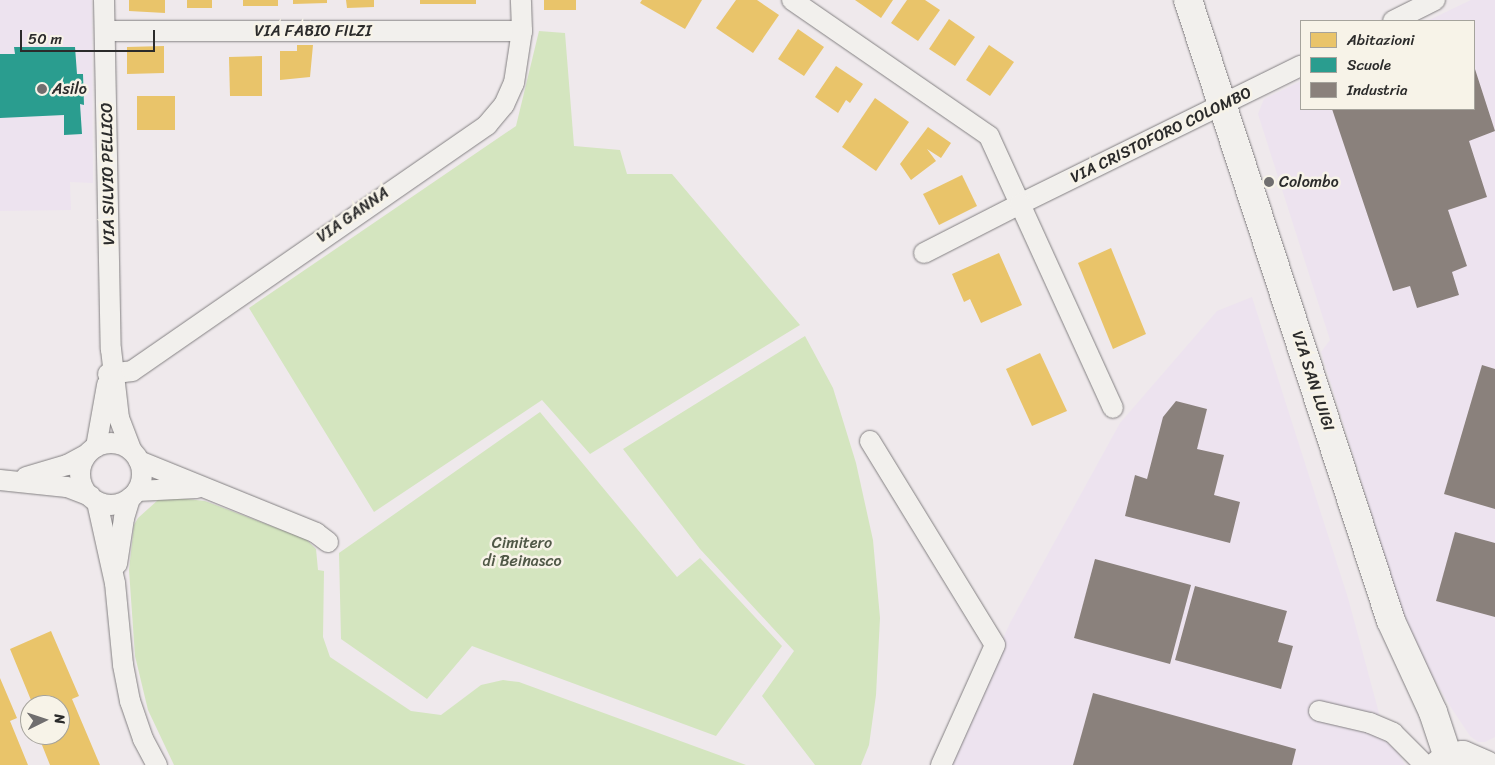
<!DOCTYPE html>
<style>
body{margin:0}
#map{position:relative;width:1495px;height:765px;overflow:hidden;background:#efe9ec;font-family:Sriracha,sans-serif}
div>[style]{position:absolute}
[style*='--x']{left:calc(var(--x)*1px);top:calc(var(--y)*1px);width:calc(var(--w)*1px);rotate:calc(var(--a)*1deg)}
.built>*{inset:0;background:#ede3ef}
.green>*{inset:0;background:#d4e5bf}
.homes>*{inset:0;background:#e9c46a}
.schools>*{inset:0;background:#2a9d8f}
.industry>*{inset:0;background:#8a817c}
.roads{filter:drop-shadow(0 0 1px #838082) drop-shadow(0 0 1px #838082)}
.street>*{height:20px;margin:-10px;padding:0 10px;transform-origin:10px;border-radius:10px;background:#f2f0ed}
.street>.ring{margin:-10px;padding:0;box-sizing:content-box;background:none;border:20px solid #f2f0ed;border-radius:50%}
.secondary>*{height:28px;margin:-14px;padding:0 14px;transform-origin:14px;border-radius:14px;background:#f2f0ed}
.dots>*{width:14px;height:14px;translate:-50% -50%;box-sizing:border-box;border:2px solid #f7f3e8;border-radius:50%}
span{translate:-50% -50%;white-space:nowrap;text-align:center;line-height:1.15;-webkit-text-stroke:5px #f7f3e8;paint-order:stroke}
.street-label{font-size:16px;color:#2b2b2b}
.poi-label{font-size:16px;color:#2b2b2b}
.left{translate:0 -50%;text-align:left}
.park-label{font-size:16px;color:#505847}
.legend{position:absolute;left:1300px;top:20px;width:175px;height:90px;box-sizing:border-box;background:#f7f3e8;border:1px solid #a5a39c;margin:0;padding:6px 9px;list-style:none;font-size:15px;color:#2b2b2b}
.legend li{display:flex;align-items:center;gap:10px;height:25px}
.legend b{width:25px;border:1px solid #a5a39c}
.north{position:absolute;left:20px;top:695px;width:50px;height:50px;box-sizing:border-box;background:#f7f3e8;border:1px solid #a5a39c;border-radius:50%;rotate:86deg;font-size:14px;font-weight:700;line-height:20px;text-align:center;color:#2b2b2b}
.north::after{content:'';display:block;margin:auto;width:18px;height:22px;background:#706e6f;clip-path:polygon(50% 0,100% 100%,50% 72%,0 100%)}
.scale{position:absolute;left:20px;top:30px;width:135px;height:22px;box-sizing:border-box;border:2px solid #2b2b2b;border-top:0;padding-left:6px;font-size:15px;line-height:18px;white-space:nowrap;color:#2b2b2b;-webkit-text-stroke:4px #f7f3e8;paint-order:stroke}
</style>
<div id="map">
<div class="built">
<div style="clip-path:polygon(0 0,92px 0,93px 183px,70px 182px,71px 210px,0 211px)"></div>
<div style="clip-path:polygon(1471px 0,1495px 0,1495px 737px,1485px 742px,1478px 742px,1470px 736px,1450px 706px,1416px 648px,1404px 618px,1321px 352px,1330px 340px,1258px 114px,1264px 99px,1301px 81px,1301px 109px,1474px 109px,1474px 21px,1427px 21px)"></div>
<div style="clip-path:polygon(1252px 297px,1348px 598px,1387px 743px,1394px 745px,1405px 765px,946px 765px,1010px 623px,1120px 423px,1217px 311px)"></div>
</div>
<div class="green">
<div style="clip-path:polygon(539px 31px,565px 33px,574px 146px,620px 150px,627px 174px,672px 174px,800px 325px,590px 454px,542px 400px,374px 512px,249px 308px,516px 126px)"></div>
<div style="clip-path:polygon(805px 336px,833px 388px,856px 463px,873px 540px,880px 618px,876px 695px,869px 745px,861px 765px,815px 765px,762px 696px,794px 651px,700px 549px,623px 449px)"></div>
<div style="clip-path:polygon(540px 412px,677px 577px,700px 558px,782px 646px,716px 736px,472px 646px,427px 699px,341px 639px,339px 553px)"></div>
<div style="clip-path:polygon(178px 498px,205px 501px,306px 539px,316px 549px,318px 570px,324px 571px,323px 637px,330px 657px,411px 711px,441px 715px,481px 685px,503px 680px,519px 682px,746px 765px,174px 765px,148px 710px,135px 656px,129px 570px,134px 525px,138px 518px,158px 500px)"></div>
</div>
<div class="homes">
<div style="clip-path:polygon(129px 0,165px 0,165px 13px,129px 11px)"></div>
<div style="clip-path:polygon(187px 0,212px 0,212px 8px,187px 8px)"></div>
<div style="clip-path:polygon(243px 0,278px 0,278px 6px,243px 6px)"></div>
<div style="clip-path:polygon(293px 0,327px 0,327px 3px,293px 4px)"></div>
<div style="clip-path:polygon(346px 0,374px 0,374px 7px,347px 8px)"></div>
<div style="clip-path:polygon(420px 0,476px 0,476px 4px,420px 4px)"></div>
<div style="clip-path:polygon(544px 0,576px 0,576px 10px,544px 10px)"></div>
<div style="clip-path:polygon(642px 0,702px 0,685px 29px,640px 3px)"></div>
<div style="clip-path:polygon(736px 0,757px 0,779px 15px,753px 53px,716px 28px)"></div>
<div style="clip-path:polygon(855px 0,893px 0,881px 18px)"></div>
<div style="clip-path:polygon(907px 0,925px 0,940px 10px,918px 41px,891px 23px)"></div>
<div style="clip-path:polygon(949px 19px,975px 37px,955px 66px,929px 49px)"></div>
<div style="clip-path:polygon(798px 29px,824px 47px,804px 76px,778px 59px)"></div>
<div style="clip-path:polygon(297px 45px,313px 45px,310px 77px,280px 80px,280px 51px,297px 51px)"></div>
<div style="clip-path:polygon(989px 45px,1014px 62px,990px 96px,966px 80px)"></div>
<div style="clip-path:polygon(164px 46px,164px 73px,127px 74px,127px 47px)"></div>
<div style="clip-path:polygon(262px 56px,262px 96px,230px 96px,229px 57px)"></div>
<div style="clip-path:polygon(836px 66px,863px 84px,850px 103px,846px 100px,838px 113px,815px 97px)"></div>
<div style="clip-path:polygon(137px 96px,175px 96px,175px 130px,137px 130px)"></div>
<div style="clip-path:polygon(875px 98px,909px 122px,876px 171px,842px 147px)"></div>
<div style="clip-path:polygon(928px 127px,951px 143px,941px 158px,927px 149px,936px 161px,911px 180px,900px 164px)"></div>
<div style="clip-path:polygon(962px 175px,977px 206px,939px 225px,923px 194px)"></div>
<div style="clip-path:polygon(1111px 248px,1146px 334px,1113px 349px,1078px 263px)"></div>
<div style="clip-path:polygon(999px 253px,1022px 305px,981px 323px,970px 299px,964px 302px,952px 274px)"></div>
<div style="clip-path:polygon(1040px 353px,1067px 411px,1032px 426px,1006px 369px)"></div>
<div style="clip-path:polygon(51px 631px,79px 696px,72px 699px,100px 765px,50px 765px,38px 735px,60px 735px,60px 705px,33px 705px,10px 649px)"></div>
<div style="clip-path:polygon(0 678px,17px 718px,10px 721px,28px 765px,0 765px)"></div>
</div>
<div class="schools">
<div style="clip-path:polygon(14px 47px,75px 47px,77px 74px,83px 74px,84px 105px,80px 104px,82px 134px,64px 135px,64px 115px,0 118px,0 54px,15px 54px)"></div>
</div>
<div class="industry">
<div style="clip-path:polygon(1474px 66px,1495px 131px,1469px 141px,1487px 197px,1448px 210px,1467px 266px,1452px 272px,1459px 295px,1417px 308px,1410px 286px,1393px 291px,1332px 109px,1474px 109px)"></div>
<div style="clip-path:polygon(1482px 365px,1495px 369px,1495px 509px,1444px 494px)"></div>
<div style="clip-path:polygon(1176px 401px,1207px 409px,1197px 449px,1224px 455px,1214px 495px,1240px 502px,1230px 543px,1125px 516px,1135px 475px,1147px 479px,1163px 417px)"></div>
<div style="clip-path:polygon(1455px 532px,1495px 543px,1495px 617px,1436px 601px)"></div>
<div style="clip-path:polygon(1095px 559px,1191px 585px,1170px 664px,1074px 638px)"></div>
<div style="clip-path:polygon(1195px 586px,1287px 611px,1278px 642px,1293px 646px,1281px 689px,1175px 660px)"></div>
<div style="clip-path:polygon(1093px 693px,1296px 749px,1292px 765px,1073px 765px)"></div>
</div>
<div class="roads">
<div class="street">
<div style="--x:104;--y:0;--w:349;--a:88.9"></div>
<div style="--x:111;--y:349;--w:69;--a:83.4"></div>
<div style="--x:119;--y:418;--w:34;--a:69"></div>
<div style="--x:792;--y:0;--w:239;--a:34.6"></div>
<div style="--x:989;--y:136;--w:75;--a:65.5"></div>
<div style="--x:1020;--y:204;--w:313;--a:-26.2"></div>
<div style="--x:1393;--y:21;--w:47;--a:-26.6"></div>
<div style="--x:105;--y:31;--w:417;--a:0"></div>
<div style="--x:924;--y:253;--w:108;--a:-27"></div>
<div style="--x:1020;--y:204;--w:224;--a:65.5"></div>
<div style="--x:108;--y:374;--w:24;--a:-7"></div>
<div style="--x:132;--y:371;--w:432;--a:-34.7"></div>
<div style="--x:487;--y:125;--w:26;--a:-50"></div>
<div style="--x:504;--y:105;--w:24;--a:-66"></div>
<div style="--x:514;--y:83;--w:53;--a:-81.3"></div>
<div style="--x:522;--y:31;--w:31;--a:-92"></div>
<div style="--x:870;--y:441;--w:239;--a:58.5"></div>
<div style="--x:995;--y:645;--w:132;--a:114.2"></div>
<div class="ring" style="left:80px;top:443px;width:42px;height:42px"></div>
<div style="--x:96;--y:447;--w:63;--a:-79.9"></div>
<div style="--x:139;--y:461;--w:191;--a:22.1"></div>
<div style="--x:316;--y:533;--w:15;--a:37"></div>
<div style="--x:26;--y:477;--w:43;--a:-16.3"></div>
<div style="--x:67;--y:465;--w:21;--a:-28"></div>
<div style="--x:0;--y:480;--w:67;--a:6"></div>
<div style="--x:67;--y:487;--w:25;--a:21"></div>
<div style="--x:137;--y:491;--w:60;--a:-2.9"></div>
<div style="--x:97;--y:502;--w:83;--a:77.5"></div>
<div style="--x:115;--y:583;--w:82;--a:84.4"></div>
<div style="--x:123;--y:665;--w:37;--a:79"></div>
<div style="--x:130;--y:701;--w:40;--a:71.1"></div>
<div style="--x:143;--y:739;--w:30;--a:62"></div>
<div style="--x:117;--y:564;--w:47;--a:-81.3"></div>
<div style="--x:124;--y:518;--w:21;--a:-73"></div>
<div style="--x:1319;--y:711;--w:52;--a:13.2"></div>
<div style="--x:1370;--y:723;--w:25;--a:23"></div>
<div style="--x:1393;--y:733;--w:45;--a:45"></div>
</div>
<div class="secondary">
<div style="--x:1188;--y:0;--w:653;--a:71.9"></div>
<div style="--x:1391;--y:621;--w:100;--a:65.2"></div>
<div style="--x:1433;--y:712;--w:47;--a:71.6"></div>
<div style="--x:1438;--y:765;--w:13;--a:-39"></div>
<div style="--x:1448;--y:757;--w:15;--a:-8"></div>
<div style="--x:1463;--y:755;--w:25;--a:23"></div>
</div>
</div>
<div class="dots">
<div style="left:42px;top:89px;background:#706e6f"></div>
<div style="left:1269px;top:182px;background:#706e6f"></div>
</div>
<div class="street-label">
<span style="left:313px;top:31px">VIA FABIO FILZI</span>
<span style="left:1161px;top:135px;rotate:-26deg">VIA CRISTOFORO COLOMBO</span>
<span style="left:108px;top:174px;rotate:-91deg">VIA SILVIO PELLICO</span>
<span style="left:353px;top:215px;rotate:-35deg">VIA GANNA</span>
<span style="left:1313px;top:381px;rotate:72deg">VIA SAN LUIGI</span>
</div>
<div class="poi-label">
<span class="left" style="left:52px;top:89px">Asilo</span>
<span class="left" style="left:1279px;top:182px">Colombo</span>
</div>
<div class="park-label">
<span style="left:522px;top:552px">Cimitero<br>di Beinasco</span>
</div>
<ul class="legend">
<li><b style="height:14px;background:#e9c46a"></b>Abitazioni</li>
<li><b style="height:14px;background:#2a9d8f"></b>Scuole</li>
<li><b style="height:14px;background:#8a817c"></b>Industria</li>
</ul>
<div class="north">N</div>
<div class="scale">50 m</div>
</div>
